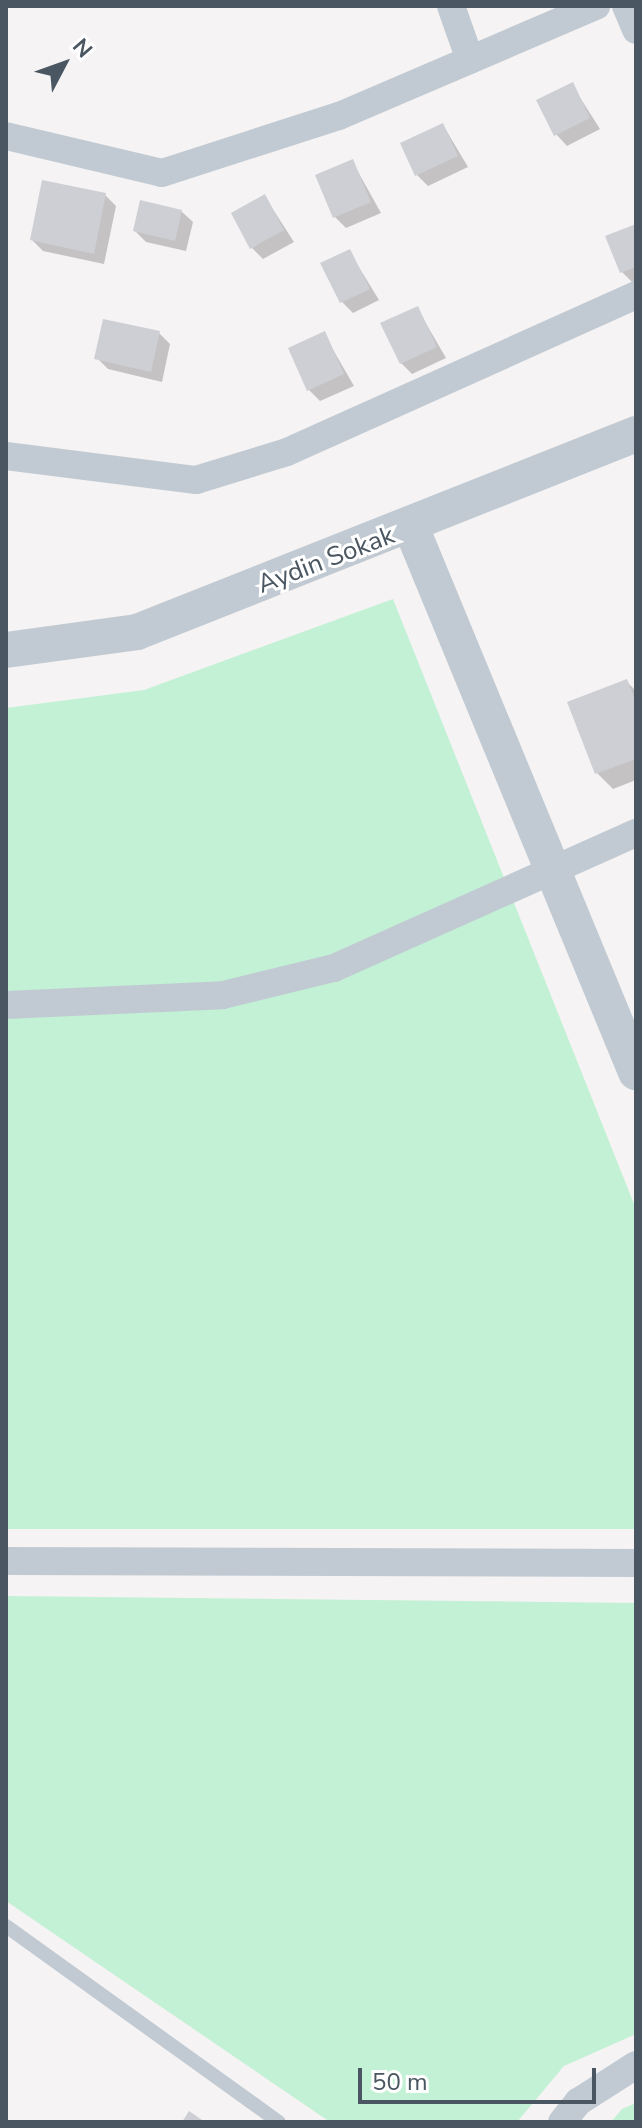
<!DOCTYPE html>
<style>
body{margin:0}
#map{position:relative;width:642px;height:2128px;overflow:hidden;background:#f5f3f3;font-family:"Nunito Sans",sans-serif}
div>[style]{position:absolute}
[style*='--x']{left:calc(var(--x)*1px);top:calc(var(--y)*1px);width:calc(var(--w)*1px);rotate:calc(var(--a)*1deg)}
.green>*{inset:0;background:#c3f1d5}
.shadow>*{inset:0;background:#0003}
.building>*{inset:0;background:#cdcfd5}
.service>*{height:14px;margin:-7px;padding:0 7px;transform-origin:7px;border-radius:7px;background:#c1cad2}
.minor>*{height:28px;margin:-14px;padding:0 14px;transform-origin:14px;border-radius:14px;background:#c1cad2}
.tertiary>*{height:36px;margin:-18px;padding:0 18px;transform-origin:18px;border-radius:18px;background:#c1cad2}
span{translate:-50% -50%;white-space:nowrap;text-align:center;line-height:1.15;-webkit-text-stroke:6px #fff;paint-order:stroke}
.street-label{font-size:26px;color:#4a5661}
.frame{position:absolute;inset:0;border:8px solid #4a5661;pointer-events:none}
.north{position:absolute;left:24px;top:24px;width:80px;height:80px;-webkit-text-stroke:6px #fff;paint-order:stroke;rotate:49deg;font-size:22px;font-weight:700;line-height:32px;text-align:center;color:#4a5661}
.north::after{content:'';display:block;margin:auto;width:28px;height:36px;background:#4a5661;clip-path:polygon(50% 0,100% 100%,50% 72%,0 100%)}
.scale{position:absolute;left:358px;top:2068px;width:238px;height:36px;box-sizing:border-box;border:4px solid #4a5661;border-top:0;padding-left:10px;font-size:24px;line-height:28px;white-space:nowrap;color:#4a5661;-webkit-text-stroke:6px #fff;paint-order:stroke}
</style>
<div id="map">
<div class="green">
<div style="clip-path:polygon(393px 599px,636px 1209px,636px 1529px,6px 1529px,6px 708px,144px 690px)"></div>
<div style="clip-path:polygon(6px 1596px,636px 1603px,636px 2034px,564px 2066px,517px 2122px,330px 2122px,6px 1901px)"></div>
<div style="clip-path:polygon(636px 2103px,636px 2122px,611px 2122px,622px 2109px)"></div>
</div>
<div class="shadow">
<div style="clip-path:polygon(572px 85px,600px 129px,567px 146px,556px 134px)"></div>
<div style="clip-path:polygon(443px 125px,468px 167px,428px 186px,417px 175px)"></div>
<div style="clip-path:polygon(352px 161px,381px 213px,346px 228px,335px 217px)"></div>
<div style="clip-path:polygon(105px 195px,116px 206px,104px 264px,43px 251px,32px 240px)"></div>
<div style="clip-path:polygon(265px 197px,294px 242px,263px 259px,252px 248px)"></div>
<div style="clip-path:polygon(181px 211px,193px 222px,186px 251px,146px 242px,135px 231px)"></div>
<div style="clip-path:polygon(636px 226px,636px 282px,633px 283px,622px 272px)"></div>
<div style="clip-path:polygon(349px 251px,379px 300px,353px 313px,342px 302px)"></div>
<div style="clip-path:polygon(417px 308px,446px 358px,412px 374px,401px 363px)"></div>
<div style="clip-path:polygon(159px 333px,170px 344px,162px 382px,108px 369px,97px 358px)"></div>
<div style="clip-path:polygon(324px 334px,354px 386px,320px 401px,309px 390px)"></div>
<div style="clip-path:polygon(627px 682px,636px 691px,636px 780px,613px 789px,597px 773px,570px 704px)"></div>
</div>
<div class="building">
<div style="clip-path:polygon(573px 82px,590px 118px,554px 136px,536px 100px)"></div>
<div style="clip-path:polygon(443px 123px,458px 156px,415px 176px,400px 143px)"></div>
<div style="clip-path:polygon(353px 159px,371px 202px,333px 218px,315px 175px)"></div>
<div style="clip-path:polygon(42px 180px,106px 193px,94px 254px,30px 240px)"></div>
<div style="clip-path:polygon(265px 194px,284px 230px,250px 249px,231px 213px)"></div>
<div style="clip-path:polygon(140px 200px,182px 210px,175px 241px,133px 231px)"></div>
<div style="clip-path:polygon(636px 224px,636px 267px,620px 273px,605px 236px)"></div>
<div style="clip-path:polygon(350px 249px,370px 289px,340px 303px,320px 263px)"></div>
<div style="clip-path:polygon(418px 306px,437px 347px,400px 364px,380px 323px)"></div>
<div style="clip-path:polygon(103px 319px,160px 331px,151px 372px,94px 359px)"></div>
<div style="clip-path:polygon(325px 331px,344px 374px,307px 391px,288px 348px)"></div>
<div style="clip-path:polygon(627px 679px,636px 702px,636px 759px,595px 774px,567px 702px)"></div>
<div style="clip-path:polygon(189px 2111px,205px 2122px,182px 2122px)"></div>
</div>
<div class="service">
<div style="--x:6;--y:1926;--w:336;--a:35.7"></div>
</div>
<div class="minor">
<div style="--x:451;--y:6;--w:57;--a:70.6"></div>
<div style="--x:626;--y:6;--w:26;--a:67"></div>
<div style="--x:6;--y:136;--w:160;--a:13.3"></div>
<div style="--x:162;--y:173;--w:186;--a:-17.9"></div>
<div style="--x:339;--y:116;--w:280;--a:-23.2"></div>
<div style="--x:6;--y:456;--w:192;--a:7.2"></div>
<div style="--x:196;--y:480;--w:95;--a:-17.1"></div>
<div style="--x:287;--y:452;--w:383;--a:-24.2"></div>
<div style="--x:6;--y:1005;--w:217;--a:-2.6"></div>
<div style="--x:223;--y:995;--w:114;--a:-13.7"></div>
<div style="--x:334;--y:968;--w:331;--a:-24.1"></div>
<div style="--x:6;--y:1561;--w:630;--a:0.18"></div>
<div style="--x:562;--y:2122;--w:26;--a:-51"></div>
<div style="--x:578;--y:2102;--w:69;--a:-32.5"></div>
</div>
<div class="tertiary">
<div style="--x:411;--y:527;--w:590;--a:67.57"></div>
<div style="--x:6;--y:650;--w:132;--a:-7.8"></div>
<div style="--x:137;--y:632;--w:537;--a:-21.64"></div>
</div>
<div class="street-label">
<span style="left:326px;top:560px;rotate:-21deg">Aydin Sokak</span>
</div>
<div class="frame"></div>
<div class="north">N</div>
<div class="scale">50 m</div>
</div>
